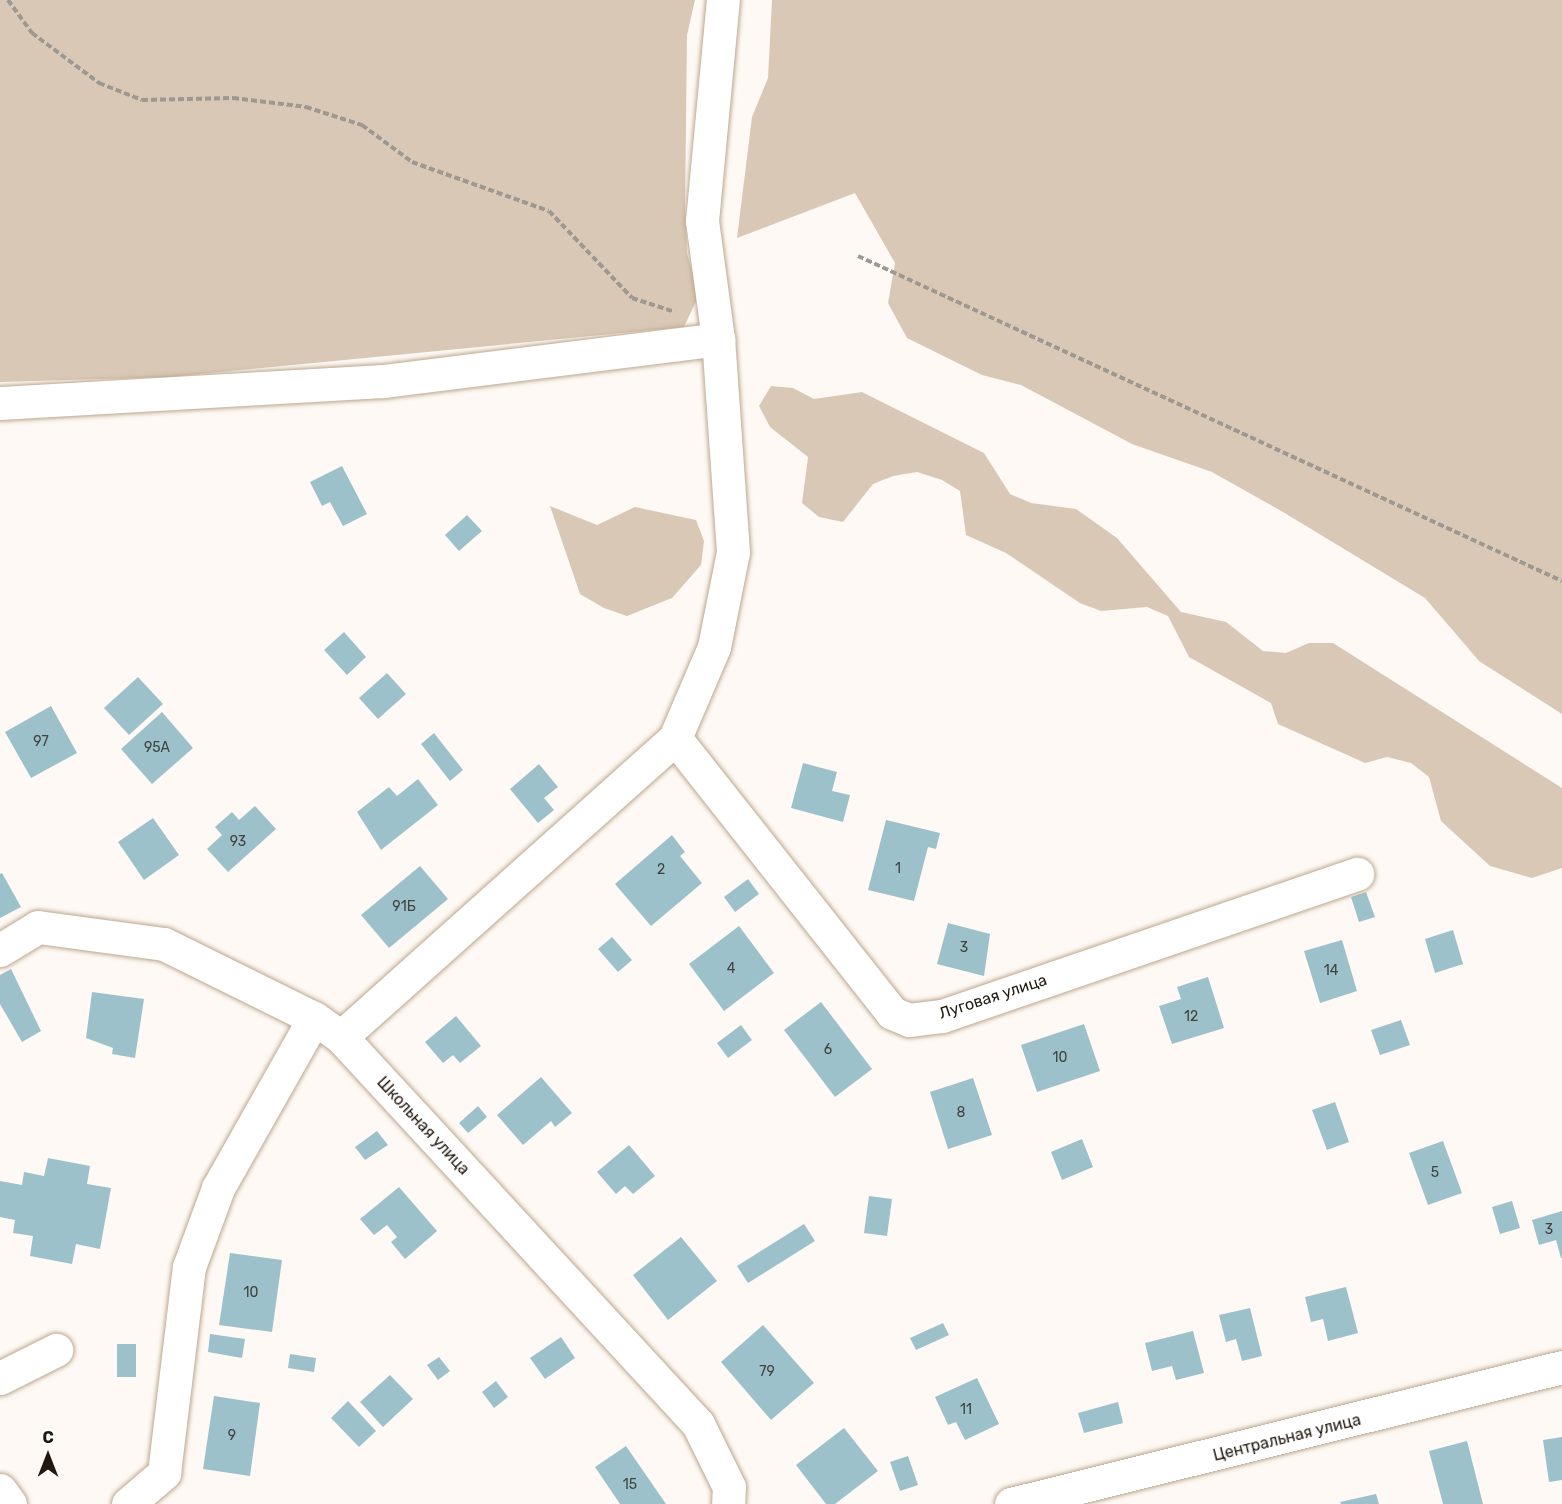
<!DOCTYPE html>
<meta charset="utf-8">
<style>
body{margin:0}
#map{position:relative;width:1562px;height:1504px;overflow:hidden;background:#fef9f4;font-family:Rubik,sans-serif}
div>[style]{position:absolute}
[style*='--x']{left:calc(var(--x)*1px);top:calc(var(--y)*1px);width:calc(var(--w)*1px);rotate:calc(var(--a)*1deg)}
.green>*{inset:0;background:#d9c8b5}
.building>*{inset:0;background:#9dc1cb}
.path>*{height:4px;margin-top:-2px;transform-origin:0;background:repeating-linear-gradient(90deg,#9e9891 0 6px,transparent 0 9px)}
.roads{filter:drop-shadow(0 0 2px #bca68e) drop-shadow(0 0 2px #bca68e)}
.minor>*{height:33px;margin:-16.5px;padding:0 16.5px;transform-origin:16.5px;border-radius:16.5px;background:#fff}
span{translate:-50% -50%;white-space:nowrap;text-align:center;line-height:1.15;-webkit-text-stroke:6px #fff;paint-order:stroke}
.number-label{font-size:14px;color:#40433f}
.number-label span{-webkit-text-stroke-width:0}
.street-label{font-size:16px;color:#211910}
.north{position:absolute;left:18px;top:1426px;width:60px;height:60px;-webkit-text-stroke:4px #fff;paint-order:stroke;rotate:0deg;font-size:16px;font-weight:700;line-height:24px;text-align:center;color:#211910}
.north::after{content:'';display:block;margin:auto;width:21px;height:27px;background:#211910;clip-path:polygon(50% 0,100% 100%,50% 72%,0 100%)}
</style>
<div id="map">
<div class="green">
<div style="clip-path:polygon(0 0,695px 0,687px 35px,685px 209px,687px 253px,699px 295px,684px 327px,169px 377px,0 382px)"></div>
<div style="clip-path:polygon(772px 0,1562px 0,1562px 714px,1479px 661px,1425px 598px,1283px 512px,1212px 472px,1132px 444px,1021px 385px,982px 375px,907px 338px,888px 303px,895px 263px,855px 193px,737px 238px,752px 117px,768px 78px)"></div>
<div style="clip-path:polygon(771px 386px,793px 388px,814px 399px,862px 392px,984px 453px,1010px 494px,1031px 503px,1076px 509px,1117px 538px,1181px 612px,1226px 622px,1263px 651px,1286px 653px,1309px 643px,1333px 643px,1562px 788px,1562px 868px,1532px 878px,1490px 866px,1441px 821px,1429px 777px,1411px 763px,1387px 757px,1365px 763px,1278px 724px,1271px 703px,1189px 657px,1168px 616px,1147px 607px,1101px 611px,1080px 603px,1006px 553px,966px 535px,960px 491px,942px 480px,917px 472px,893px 476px,873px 484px,843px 522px,819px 517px,802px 503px,808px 457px,770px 427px,759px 406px)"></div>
<div style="clip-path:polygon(550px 506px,597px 525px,635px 507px,696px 520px,704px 541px,701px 565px,672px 598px,627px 616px,604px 608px,580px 594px)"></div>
</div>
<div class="building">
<div style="clip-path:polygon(342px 466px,367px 514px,343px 526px,330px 502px,322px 506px,310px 482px)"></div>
<div style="clip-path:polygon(467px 515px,482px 531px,459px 551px,445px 535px)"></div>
<div style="clip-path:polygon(344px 632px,366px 657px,347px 675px,324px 650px)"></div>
<div style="clip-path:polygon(387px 673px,406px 694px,378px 719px,359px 698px)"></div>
<div style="clip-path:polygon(138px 677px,163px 704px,129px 735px,104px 708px)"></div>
<div style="clip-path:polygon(51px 706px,77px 753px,31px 778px,5px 732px)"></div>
<div style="clip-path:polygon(162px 712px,193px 748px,152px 784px,121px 749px)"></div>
<div style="clip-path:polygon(434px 733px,463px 770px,450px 781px,421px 744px)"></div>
<div style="clip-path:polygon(803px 763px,837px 772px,832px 791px,850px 795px,843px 822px,791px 808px)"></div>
<div style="clip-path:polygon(539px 764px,558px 787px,544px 798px,554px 810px,538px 823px,510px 789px)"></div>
<div style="clip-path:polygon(418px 779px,438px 805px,381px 850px,357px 812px,389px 787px,397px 796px)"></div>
<div style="clip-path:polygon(255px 806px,276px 829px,228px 872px,207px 849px,222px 835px,215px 827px,232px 812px,239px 820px)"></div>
<div style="clip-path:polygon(153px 818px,179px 855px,144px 880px,118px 842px)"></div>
<div style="clip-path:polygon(886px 820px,940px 833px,936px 849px,928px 847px,914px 901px,868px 890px)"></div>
<div style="clip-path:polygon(672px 835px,685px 852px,680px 856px,702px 883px,651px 926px,615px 884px)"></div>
<div style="clip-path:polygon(420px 866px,448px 899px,389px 948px,361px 915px)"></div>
<div style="clip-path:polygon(2px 873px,21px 907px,0 918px,0 874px)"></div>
<div style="clip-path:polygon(748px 879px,759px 894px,735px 912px,724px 897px)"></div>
<div style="clip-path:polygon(1366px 892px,1375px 917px,1359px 922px,1351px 897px)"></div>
<div style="clip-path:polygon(948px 923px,990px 934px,984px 976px,937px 964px)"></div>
<div style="clip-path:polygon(739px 926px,774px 973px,724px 1011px,689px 964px)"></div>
<div style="clip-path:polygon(1453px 930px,1463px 964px,1435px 973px,1425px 939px)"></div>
<div style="clip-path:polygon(612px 937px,632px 960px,618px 972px,598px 949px)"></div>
<div style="clip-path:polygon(1342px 940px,1357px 991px,1320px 1003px,1304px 951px)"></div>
<div style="clip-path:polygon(11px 969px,41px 1031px,22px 1042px,0 1004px,0 975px)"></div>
<div style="clip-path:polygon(1208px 977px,1224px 1028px,1172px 1044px,1159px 1006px,1181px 999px,1177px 987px)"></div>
<div style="clip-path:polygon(92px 992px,144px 999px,135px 1058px,112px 1054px,113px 1048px,86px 1038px)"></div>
<div style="clip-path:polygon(821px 1002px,872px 1069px,835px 1097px,784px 1030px)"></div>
<div style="clip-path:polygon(456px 1016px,481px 1046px,460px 1063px,453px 1055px,443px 1063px,425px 1042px)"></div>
<div style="clip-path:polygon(1401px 1020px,1410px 1045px,1380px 1055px,1371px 1030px)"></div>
<div style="clip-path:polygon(1084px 1024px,1100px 1071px,1037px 1092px,1021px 1045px)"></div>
<div style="clip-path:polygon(741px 1025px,752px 1040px,728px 1058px,717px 1043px)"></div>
<div style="clip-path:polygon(541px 1077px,572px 1113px,555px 1127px,551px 1121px,523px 1145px,497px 1115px)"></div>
<div style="clip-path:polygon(973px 1078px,992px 1135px,948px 1149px,930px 1092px)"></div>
<div style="clip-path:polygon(1335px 1102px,1349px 1142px,1327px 1150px,1312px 1110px)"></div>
<div style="clip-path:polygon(478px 1106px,487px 1117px,468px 1133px,459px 1123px)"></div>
<div style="clip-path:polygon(377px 1131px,388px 1145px,365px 1160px,355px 1147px)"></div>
<div style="clip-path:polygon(1082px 1139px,1093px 1167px,1062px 1180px,1051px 1152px)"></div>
<div style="clip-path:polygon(1443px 1141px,1462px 1193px,1428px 1205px,1409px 1153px)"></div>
<div style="clip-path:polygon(629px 1145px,655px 1176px,633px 1194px,625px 1186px,616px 1194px,597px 1172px)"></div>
<div style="clip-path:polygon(48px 1158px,90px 1166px,87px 1184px,111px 1188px,100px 1249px,76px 1244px,72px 1264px,30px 1256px,33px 1236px,13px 1233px,15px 1220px,0 1217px,0 1181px,22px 1185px,24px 1172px,44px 1176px)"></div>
<div style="clip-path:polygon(399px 1187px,437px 1231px,405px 1259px,391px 1242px,397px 1237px,387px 1225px,374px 1235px,360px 1219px)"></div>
<div style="clip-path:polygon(869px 1196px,892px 1199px,887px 1236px,864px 1233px)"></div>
<div style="clip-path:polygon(1512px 1201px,1520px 1228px,1500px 1234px,1492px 1207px)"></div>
<div style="clip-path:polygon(1562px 1211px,1562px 1258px,1561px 1258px,1556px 1240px,1539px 1245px,1532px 1220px)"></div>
<div style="clip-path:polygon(804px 1224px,815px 1241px,748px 1283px,737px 1266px)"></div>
<div style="clip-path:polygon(681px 1237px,717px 1281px,668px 1320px,633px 1275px)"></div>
<div style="clip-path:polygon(230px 1253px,282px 1260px,272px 1332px,219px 1325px)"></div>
<div style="clip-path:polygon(1346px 1287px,1358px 1333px,1328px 1341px,1323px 1319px,1311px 1322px,1305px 1297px)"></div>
<div style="clip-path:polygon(1250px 1308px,1262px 1356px,1242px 1361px,1236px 1339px,1226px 1342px,1219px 1315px)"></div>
<div style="clip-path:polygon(943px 1323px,949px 1335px,916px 1350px,910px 1338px)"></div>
<div style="clip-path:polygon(763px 1325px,814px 1383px,771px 1420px,721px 1362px)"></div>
<div style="clip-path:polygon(1193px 1331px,1204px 1373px,1176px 1380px,1172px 1366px,1152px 1371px,1145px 1343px)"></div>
<div style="clip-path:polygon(210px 1334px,245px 1339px,242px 1358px,208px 1352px)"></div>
<div style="clip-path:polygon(561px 1337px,575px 1358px,545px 1379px,530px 1358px)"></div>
<div style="clip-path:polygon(117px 1344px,136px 1344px,136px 1377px,117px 1377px)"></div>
<div style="clip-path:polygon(290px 1354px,316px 1358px,314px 1372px,288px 1368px)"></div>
<div style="clip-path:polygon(439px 1357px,450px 1371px,438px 1380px,427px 1365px)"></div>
<div style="clip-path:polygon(390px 1375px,413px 1399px,383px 1427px,360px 1402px)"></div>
<div style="clip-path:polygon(977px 1378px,999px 1424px,965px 1440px,956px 1422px,948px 1425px,935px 1397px)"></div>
<div style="clip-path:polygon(496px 1381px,508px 1397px,494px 1408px,482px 1392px)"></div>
<div style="clip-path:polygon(214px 1396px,260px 1403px,250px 1476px,203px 1469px)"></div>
<div style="clip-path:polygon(348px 1401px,376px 1431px,359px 1447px,331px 1418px)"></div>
<div style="clip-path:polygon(1118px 1402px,1123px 1423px,1084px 1433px,1078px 1413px)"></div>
<div style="clip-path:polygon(844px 1428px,878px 1471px,835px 1504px,826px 1504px,796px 1465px)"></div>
<div style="clip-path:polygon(1562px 1437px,1562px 1480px,1549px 1482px,1543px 1440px)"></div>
<div style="clip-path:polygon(1467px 1441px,1483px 1504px,1443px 1504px,1429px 1451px)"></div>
<div style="clip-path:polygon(626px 1446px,666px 1504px,620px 1504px,595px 1467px)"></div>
<div style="clip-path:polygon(908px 1456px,918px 1485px,900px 1491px,890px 1462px)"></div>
<div style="clip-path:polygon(1376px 1494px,1379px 1504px,1341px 1504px,1340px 1502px)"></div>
</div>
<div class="path">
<div style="--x:8;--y:0;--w:41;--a:54"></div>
<div style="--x:32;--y:33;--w:84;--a:36.7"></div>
<div style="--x:99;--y:83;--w:46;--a:21.6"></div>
<div style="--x:142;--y:100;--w:91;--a:-1.3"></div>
<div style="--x:233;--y:98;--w:74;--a:7"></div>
<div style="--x:306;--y:107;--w:59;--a:17.8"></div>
<div style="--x:362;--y:125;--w:62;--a:36.5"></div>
<div style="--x:412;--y:162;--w:145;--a:19.7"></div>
<div style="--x:549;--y:211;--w:120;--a:46.3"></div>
<div style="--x:632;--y:298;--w:45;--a:18"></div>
<div style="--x:858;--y:256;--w:775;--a:24.78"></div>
</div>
<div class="roads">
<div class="minor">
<div style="--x:0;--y:403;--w:384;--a:-3.3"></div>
<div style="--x:383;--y:381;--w:338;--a:-7.1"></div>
<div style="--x:675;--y:738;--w:350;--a:51.7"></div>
<div style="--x:892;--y:1013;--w:18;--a:22"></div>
<div style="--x:909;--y:1020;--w:33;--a:-7"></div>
<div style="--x:942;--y:1016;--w:439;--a:-18.9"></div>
<div style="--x:0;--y:950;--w:44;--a:-31.2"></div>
<div style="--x:38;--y:927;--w:127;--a:7.7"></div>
<div style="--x:164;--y:944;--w:167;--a:26.3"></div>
<div style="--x:314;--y:1018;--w:33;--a:35"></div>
<div style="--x:341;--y:1037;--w:527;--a:47.31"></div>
<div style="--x:698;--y:1424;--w:70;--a:63.8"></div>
<div style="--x:729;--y:1487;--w:17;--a:93"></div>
<div style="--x:341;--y:1037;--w:448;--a:-41.8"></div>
<div style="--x:675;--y:738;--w:99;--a:-66.8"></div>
<div style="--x:714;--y:647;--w:97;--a:-78.7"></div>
<div style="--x:733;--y:552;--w:214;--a:-94"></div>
<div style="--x:718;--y:339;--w:119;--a:-97.7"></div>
<div style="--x:702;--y:221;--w:222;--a:-84.6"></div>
<div style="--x:0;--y:1378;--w:63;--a:-26.6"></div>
<div style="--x:0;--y:1490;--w:17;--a:54"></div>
<div style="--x:128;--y:1504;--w:48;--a:-40.7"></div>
<div style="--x:164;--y:1473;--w:208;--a:-83.1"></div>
<div style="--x:189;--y:1267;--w:84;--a:-69.8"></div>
<div style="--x:218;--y:1188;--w:195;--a:-60.5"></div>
<div style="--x:1011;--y:1504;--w:568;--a:-13.96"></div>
</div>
</div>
<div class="number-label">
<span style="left:41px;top:742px">97</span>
<span style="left:157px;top:748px">95А</span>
<span style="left:238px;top:842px">93</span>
<span style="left:898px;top:869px">1</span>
<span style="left:661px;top:870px">2</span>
<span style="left:404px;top:907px">91Б</span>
<span style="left:964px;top:948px">3</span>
<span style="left:731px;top:969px">4</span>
<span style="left:1331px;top:971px">14</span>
<span style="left:1191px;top:1017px">12</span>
<span style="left:828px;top:1050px">6</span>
<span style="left:1060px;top:1058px">10</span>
<span style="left:961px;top:1113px">8</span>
<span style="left:1435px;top:1173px">5</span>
<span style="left:1549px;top:1230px">3</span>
<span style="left:251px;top:1293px">10</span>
<span style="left:767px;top:1372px">79</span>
<span style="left:966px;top:1410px">11</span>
<span style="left:232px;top:1436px">9</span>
<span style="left:630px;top:1485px">15</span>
</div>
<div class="street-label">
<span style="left:993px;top:997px;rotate:-18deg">Луговая улица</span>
<span style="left:423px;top:1126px;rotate:47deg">Школьная улица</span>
<span style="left:1287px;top:1438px;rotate:-14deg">Центральная улица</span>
</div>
<div class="north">С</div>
</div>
